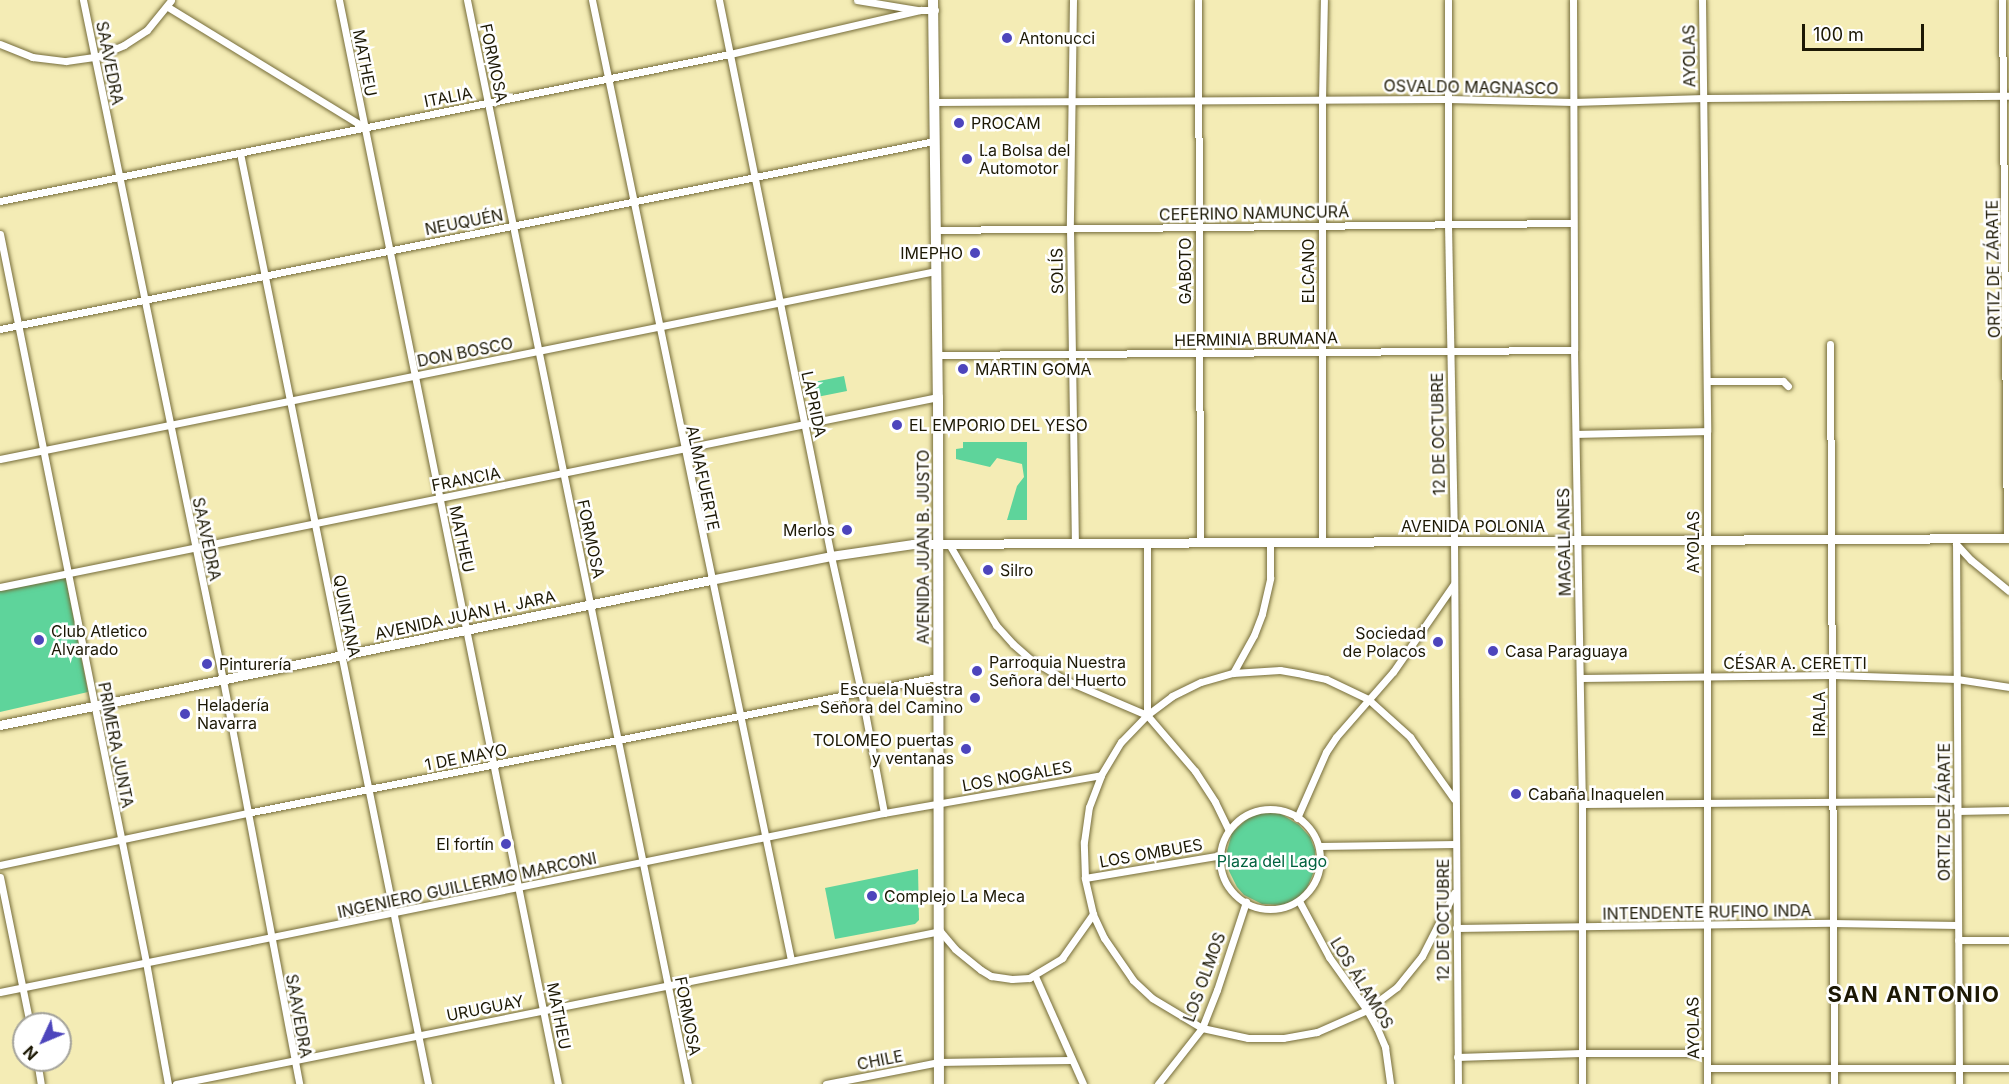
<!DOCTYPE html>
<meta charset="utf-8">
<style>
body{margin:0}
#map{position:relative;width:2009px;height:1084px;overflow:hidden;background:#f4ecb5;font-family:Inter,sans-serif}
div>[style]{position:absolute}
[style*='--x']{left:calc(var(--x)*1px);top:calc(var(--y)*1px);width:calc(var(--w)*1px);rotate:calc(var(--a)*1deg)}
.green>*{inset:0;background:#5ed49b}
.roads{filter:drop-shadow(0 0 2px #756c3a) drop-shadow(0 0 2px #756c3a)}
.minor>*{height:7px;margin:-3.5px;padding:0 3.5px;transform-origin:3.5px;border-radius:3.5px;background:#fff}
.minor>.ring{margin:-3.5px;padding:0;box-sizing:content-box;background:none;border:7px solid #fff;border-radius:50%}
.secondary>*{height:9px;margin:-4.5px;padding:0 4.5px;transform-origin:4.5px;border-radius:4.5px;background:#fff}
.primary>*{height:10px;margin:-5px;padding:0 5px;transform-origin:5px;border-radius:5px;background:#fff}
.dots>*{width:16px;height:16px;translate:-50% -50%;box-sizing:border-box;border:3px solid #fff;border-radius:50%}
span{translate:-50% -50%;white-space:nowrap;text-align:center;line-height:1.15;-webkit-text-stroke:5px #fff;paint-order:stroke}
.poi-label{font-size:16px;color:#1c1804}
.left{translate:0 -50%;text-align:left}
.right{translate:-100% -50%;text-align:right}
.street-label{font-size:16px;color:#1c1804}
.park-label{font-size:16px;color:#00623e}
.district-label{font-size:22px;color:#1c1804;font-weight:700;letter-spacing:1.5px}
.north{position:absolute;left:12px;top:1012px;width:60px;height:60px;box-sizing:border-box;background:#fff;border:2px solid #a4a39b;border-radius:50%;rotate:226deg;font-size:16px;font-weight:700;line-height:24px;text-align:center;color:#1c1804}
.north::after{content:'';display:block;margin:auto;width:21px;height:27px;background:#4d45bc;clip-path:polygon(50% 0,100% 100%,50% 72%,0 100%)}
.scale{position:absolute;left:1802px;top:24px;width:122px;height:27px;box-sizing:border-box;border:3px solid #1c1804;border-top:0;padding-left:8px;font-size:18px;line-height:21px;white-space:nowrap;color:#1c1804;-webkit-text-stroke:4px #fff;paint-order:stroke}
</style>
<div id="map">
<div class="green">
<div style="clip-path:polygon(844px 376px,847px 391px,812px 398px,809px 383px)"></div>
<div style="clip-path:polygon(963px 442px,1027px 442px,1027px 520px,1007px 520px,1017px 486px,1024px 477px,1022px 464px,997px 458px,990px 467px,956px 459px,956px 449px,963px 448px)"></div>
<div style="clip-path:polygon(65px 575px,88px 692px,0 712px,0 588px)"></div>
<div style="clip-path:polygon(1263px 811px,1281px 814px,1299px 825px,1310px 837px,1315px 850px,1315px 869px,1307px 888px,1297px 899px,1282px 905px,1262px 904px,1244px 895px,1237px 887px,1229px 871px,1227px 851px,1232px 833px,1246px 820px)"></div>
<div style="clip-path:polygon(918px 869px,919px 920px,915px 924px,835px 939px,825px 888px)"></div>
</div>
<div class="roads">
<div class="minor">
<div style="--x:83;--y:0;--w:694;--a:78.37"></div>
<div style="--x:223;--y:680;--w:411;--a:79.3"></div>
<div style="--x:339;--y:0;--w:1106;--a:78.58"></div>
<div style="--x:467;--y:0;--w:1106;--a:78.48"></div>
<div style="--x:592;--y:0;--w:980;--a:78.29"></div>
<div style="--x:719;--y:0;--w:567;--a:78.61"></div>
<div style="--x:831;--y:556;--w:138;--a:77.5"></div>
<div style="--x:861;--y:691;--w:124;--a:79.3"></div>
<div style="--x:857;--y:0;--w:62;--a:9.3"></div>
<div style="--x:1073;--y:0;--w:229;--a:90.8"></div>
<div style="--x:1070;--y:229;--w:313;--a:89.1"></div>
<div style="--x:1198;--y:0;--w:542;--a:89.79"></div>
<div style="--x:1448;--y:0;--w:225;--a:90"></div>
<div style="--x:1448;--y:225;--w:316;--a:88.9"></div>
<div style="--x:1454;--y:541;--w:543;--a:89.58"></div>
<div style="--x:1573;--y:0;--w:350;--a:89.8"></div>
<div style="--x:1574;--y:350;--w:454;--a:89"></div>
<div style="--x:1582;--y:804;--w:280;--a:90"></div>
<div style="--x:1702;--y:0;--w:431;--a:89.3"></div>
<div style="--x:1707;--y:431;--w:653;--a:90"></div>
<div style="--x:2002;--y:0;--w:538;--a:89.47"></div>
<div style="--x:168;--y:7;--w:230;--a:31.5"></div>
<div style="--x:0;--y:44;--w:35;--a:22"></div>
<div style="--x:32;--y:57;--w:34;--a:7"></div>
<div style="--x:66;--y:61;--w:30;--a:-8"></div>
<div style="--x:96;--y:57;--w:30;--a:-23"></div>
<div style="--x:124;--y:45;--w:27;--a:-33"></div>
<div style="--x:147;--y:30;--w:38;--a:-51"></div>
<div style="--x:934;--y:102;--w:514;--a:-0.33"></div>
<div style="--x:1448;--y:99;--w:125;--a:1.4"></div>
<div style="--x:1573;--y:102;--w:131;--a:-1.7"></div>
<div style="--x:1704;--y:98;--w:305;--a:-0.4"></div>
<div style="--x:240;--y:153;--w:950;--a:78.58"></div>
<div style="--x:0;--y:201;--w:745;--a:-11.39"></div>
<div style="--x:730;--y:54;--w:196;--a:-13"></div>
<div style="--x:921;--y:10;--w:14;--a:0"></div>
<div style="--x:936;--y:230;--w:637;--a:-0.63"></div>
<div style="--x:0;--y:234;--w:742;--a:78.66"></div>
<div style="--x:146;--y:962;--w:124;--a:79.8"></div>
<div style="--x:0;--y:329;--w:953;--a:-11.38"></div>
<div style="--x:1830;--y:344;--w:740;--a:89.69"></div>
<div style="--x:937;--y:355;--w:637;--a:-0.45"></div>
<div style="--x:1707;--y:381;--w:76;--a:0"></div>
<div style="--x:1783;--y:381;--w:7;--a:45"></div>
<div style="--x:1577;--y:434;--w:130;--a:-1.3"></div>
<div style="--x:0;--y:459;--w:955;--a:-11.36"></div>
<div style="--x:1956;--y:539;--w:545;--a:89.68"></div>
<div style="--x:1322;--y:541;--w:441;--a:-90"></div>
<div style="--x:1322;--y:100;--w:100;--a:-88.9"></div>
<div style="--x:949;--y:544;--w:94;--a:59.9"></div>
<div style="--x:996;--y:625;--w:25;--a:48"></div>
<div style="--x:1013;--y:644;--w:23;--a:41"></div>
<div style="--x:1030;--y:659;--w:41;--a:31"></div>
<div style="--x:1065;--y:680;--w:89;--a:23.1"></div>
<div style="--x:1147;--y:715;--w:74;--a:49.4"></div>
<div style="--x:1195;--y:771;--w:37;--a:57"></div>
<div style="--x:1215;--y:802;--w:30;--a:64"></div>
<div style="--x:1956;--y:544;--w:22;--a:47"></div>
<div style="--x:1971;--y:560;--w:49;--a:39.2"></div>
<div style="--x:0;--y:587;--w:957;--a:-11.45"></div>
<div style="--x:1233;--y:673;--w:43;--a:-61.1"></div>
<div style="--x:1254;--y:635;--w:22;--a:-69"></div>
<div style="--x:1262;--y:614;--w:37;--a:-77"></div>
<div style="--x:1270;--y:578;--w:36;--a:-90"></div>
<div style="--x:1581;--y:678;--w:252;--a:-0.7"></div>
<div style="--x:1833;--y:675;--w:124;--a:1.8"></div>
<div style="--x:1957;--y:679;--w:53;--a:8.7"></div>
<div style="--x:1147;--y:715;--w:173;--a:-90"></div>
<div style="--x:1582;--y:804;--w:375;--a:-0.5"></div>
<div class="ring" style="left:1220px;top:809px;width:93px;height:93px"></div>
<div style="--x:1957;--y:811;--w:52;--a:-1.1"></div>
<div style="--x:1297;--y:818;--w:72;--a:-66.3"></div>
<div style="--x:1326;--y:752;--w:18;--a:-56"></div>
<div style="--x:1336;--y:737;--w:86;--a:-48.8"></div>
<div style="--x:1393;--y:672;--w:107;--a:-55.3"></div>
<div style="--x:1319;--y:846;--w:137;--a:-0.8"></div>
<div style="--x:0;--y:865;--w:252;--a:-11.9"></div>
<div style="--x:247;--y:813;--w:703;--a:-11.15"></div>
<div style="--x:0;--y:877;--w:150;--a:78.5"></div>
<div style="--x:1085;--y:878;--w:139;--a:-9.5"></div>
<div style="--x:1454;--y:893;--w:71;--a:116.9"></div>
<div style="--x:1422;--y:956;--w:40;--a:129"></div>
<div style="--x:1397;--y:987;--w:38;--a:143"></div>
<div style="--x:1367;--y:1010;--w:55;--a:156.3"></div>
<div style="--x:1317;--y:1032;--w:35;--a:170"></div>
<div style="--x:1283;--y:1038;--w:35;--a:180"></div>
<div style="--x:1248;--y:1038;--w:47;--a:-167.7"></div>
<div style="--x:1202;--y:1028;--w:58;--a:-149"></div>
<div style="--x:1152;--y:998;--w:26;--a:-137"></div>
<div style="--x:1133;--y:980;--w:51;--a:-124.6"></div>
<div style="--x:1104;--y:938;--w:26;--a:-115"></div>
<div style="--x:1093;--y:914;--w:37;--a:-103"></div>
<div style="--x:1085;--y:878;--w:36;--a:-92"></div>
<div style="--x:1084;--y:842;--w:35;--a:-82"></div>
<div style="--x:1089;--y:807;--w:34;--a:-69"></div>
<div style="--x:1101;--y:775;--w:39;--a:-59"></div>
<div style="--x:1121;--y:742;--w:37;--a:-46"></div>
<div style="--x:1147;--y:715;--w:31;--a:-37"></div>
<div style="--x:1172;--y:696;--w:32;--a:-26"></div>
<div style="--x:1201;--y:682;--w:33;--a:-16"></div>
<div style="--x:1233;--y:673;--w:47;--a:-3.7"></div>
<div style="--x:1280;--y:670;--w:22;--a:10"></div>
<div style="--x:1302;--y:674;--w:25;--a:12"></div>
<div style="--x:1326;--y:679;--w:47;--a:25.5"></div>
<div style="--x:1368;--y:699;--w:57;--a:42.1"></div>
<div style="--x:1410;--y:737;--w:76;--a:54.6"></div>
<div style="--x:1299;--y:901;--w:64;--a:61.8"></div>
<div style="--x:1329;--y:957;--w:65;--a:54.4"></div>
<div style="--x:1367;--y:1010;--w:21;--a:61"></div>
<div style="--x:1377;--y:1028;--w:21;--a:67"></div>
<div style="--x:1385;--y:1047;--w:37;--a:82"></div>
<div style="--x:1456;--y:928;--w:376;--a:-0.8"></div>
<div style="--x:1832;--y:923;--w:126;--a:0.9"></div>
<div style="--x:1958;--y:940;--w:51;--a:0"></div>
<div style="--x:1035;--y:976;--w:118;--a:66"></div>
<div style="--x:0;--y:992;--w:902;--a:-11.45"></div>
<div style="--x:884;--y:813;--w:220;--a:-9.9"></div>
<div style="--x:1457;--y:1057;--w:124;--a:-1.8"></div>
<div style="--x:1581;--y:1053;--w:125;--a:0"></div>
<div style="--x:37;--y:1060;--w:24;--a:81"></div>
<div style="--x:1707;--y:1068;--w:302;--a:0"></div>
<div style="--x:176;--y:1084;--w:779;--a:-11.32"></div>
<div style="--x:940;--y:931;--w:23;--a:50"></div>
<div style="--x:955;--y:949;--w:33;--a:39"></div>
<div style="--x:981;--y:970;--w:12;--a:31"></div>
<div style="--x:991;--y:976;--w:21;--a:8"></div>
<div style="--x:1012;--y:979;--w:17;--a:-3"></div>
<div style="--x:1029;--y:978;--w:39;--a:-31"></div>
<div style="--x:1062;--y:958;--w:54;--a:-54.8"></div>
<div style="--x:826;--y:1084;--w:115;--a:-11"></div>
<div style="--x:939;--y:1062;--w:132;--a:-0.9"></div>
<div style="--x:1158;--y:1084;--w:71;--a:-51.8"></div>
<div style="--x:1202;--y:1028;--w:41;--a:-68.5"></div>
<div style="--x:1217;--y:990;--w:93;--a:-71.8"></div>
</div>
<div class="secondary">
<div style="--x:0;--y:725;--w:725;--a:-11.54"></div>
<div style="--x:710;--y:580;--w:123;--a:-11.2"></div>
<div style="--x:831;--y:556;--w:83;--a:-8.3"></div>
<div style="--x:913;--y:544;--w:1096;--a:-0.31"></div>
</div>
<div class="primary">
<div style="--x:933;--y:0;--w:397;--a:89.3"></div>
<div style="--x:938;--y:397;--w:687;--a:89.92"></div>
</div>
</div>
<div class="dots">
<div style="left:1007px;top:38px;background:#4d45bc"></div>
<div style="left:959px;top:123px;background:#4d45bc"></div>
<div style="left:967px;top:159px;background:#4d45bc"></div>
<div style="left:975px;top:253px;background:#4d45bc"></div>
<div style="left:963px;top:369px;background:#4d45bc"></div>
<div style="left:897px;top:425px;background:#4d45bc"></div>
<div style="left:847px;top:530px;background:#4d45bc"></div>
<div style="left:988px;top:570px;background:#4d45bc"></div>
<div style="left:39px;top:640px;background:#4d45bc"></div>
<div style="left:1438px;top:642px;background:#4d45bc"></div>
<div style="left:1493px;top:651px;background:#4d45bc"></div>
<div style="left:207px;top:664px;background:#4d45bc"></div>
<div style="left:977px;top:671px;background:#4d45bc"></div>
<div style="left:975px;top:698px;background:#4d45bc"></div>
<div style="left:185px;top:714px;background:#4d45bc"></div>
<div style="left:966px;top:749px;background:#4d45bc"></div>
<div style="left:1516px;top:794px;background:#4d45bc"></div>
<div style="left:506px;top:844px;background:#4d45bc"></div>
<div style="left:872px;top:896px;background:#4d45bc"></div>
</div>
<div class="poi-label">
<span class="left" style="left:1019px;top:38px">Antonucci</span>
<span class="left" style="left:971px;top:123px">PROCAM</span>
<span class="left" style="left:979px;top:159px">La Bolsa del<br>Automotor</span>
<span class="right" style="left:963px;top:253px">IMEPHO</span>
<span class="left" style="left:975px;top:369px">MARTIN GOMA</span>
<span class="left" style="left:909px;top:425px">EL EMPORIO DEL YESO</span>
<span class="right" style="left:835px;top:530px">Merlos</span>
<span class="left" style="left:1000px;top:570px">Silro</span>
<span class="left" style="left:51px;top:640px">Club Atletico<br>Alvarado</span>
<span class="right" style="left:1426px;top:642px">Sociedad<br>de Polacos</span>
<span class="left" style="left:1505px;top:651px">Casa Paraguaya</span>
<span class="left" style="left:989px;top:671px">Parroquia Nuestra<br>Señora del Huerto</span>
<span class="left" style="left:219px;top:664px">Pinturería</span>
<span class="right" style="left:963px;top:698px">Escuela Nuestra<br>Señora del Camino</span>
<span class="left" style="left:197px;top:714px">Heladería<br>Navarra</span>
<span class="right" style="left:954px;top:749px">TOLOMEO puertas<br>y ventanas</span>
<span class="left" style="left:1528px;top:794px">Cabaña Inaquelen</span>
<span class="right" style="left:494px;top:844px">El fortín</span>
<span class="left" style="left:884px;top:896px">Complejo La Meca</span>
</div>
<div class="street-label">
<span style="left:1689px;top:56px;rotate:-91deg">AYOLAS</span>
<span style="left:110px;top:63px;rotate:79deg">SAAVEDRA</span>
<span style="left:365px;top:63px;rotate:79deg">MATHEU</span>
<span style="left:494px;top:63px;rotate:78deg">FORMOSA</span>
<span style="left:1471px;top:87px;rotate:1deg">OSVALDO MAGNASCO</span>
<span style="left:448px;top:97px;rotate:-11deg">ITALIA</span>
<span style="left:1254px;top:213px;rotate:-1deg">CEFERINO NAMUNCURÁ</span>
<span style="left:464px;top:222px;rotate:-11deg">NEUQUÉN</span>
<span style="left:1993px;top:269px;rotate:-91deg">ORTIZ DE ZÁRATE</span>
<span style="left:1057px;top:271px;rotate:-91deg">SOLÍS</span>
<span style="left:1185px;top:271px;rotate:-90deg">GABOTO</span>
<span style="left:1308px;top:271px;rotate:-90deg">ELCANO</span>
<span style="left:1256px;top:339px;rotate:-1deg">HERMINIA BRUMANA</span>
<span style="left:465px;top:352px;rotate:-11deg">DON BOSCO</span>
<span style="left:814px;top:404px;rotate:78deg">LAPRIDA</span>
<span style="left:1438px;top:434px;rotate:-91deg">12 DE OCTUBRE</span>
<span style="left:703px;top:478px;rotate:78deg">ALMAFUERTE</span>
<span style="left:466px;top:479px;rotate:-11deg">FRANCIA</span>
<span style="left:1473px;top:526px">AVENIDA POLONIA</span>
<span style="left:207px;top:539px;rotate:78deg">SAAVEDRA</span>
<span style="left:462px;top:539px;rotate:78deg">MATHEU</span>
<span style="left:591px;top:539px;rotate:78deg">FORMOSA</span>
<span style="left:1564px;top:542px;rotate:-91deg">MAGALLANES</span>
<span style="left:1693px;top:542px;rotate:-90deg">AYOLAS</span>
<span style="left:923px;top:547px;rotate:-90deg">AVENIDA JUAN B. JUSTO</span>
<span style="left:465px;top:615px;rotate:-12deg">AVENIDA JUAN H. JARA</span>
<span style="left:347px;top:616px;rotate:79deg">QUINTANA</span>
<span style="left:1795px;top:663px">CÉSAR A. CERETTI</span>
<span style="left:1819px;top:714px;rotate:-90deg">IRALA</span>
<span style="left:116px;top:745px;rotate:79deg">PRIMERA JUNTA</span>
<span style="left:466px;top:757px;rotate:-11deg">1 DE MAYO</span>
<span style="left:1017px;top:776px;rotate:-10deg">LOS NOGALES</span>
<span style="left:1944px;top:812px;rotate:-90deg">ORTIZ DE ZÁRATE</span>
<span style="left:1151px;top:853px;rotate:-10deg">LOS OMBUES</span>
<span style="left:467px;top:885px;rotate:-12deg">INGENIERO GUILLERMO MARCONI</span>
<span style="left:1707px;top:912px;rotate:-1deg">INTENDENTE RUFINO INDA</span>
<span style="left:1443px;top:920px;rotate:-90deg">12 DE OCTUBRE</span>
<span style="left:1204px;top:977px;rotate:-70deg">LOS OLMOS</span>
<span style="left:1362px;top:983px;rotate:58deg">LOS ÁLAMOS</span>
<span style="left:485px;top:1008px;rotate:-11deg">URUGUAY</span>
<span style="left:299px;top:1016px;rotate:80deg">SAAVEDRA</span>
<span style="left:559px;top:1016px;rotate:79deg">MATHEU</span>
<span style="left:688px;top:1016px;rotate:79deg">FORMOSA</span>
<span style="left:1693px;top:1028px;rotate:-91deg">AYOLAS</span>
<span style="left:880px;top:1060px;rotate:-11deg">CHILE</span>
</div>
<div class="park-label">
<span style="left:1272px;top:861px">Plaza del Lago</span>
</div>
<div class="district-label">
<span style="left:1914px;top:995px">SAN ANTONIO</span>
</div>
<div class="north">N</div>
<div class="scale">100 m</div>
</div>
